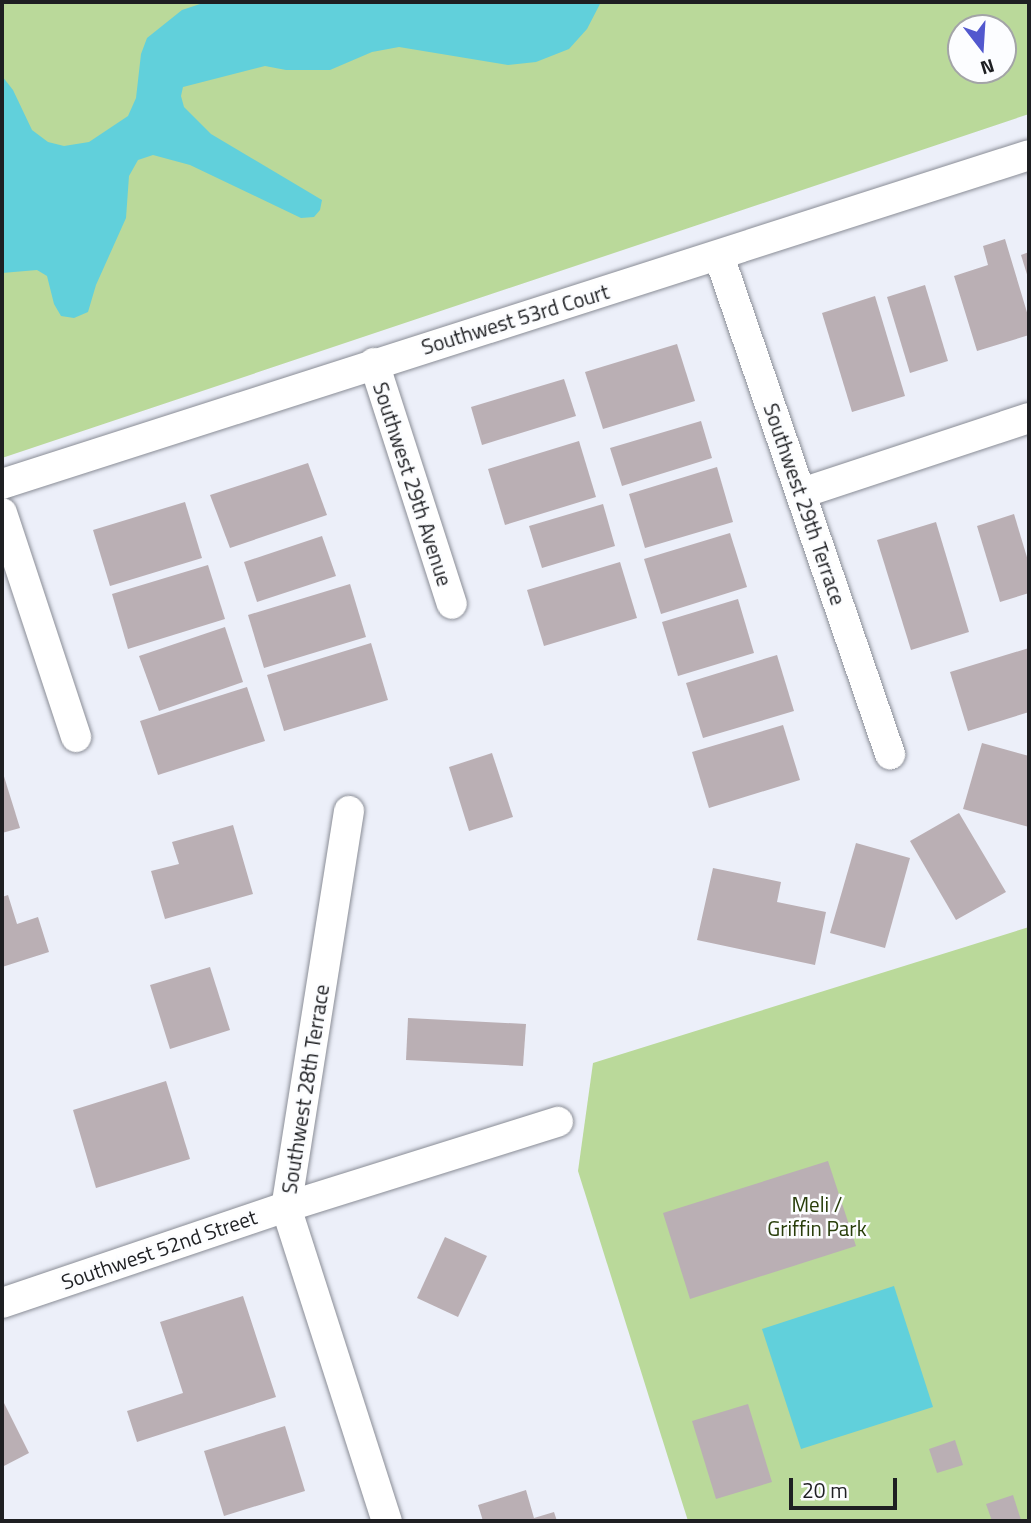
<!DOCTYPE html>
<style>
body{margin:0}
#map{position:relative;width:1031px;height:1523px;overflow:hidden;background:#eceff9;font-family:"Titillium Web",sans-serif}
div>[style]{position:absolute}
[style*='--x']{left:calc(var(--x)*1px);top:calc(var(--y)*1px);width:calc(var(--w)*1px);rotate:calc(var(--a)*1deg)}
.green>*{inset:0;background:#bad99a}
.water>*{inset:0;background:#61d0db}
.building>*{inset:0;background:#baafb4}
.roads{filter:drop-shadow(0 0 2px #8a8d96) drop-shadow(0 0 2px #8a8d96)}
.minor>*{height:30px;margin:-15px;padding:0 15px;transform-origin:15px;border-radius:15px;background:#fff}
span{translate:-50% -50%;white-space:nowrap;text-align:center;line-height:1.15;-webkit-text-stroke:5px #fcfdff;paint-order:stroke}
.street-label{font-size:21px;color:#1e1f22}
.park-label{font-size:21px;color:#283d0a}
.frame{position:absolute;inset:0;border:4px solid #1e1f22;pointer-events:none}
.north{position:absolute;left:947px;top:14px;width:70px;height:70px;box-sizing:border-box;background:#fcfdff;border:2px solid #a3a4a7;border-radius:50%;rotate:163deg;font-size:19px;font-weight:700;line-height:28px;text-align:center;color:#1e1f22}
.north::after{content:'';display:block;margin:auto;width:24px;height:32px;background:#5258ce;clip-path:polygon(50% 0,100% 100%,50% 72%,0 100%)}
.scale{position:absolute;left:789px;top:1478px;width:108px;height:32px;box-sizing:border-box;border:4px solid #1e1f22;border-top:0;padding-left:9px;font-size:21px;line-height:24px;white-space:nowrap;color:#1e1f22;-webkit-text-stroke:5px #fcfdff;paint-order:stroke}
</style>
<div id="map">
<div class="green">
<div style="clip-path:polygon(evenodd,2px 2px,1029px 2px,1029px 114px,2px 458px,2px 2px,961px 28px,1003px 28px,1003px 70px,961px 70px,961px 28px)"></div>
<div style="clip-path:polygon(1029px 927px,1029px 1521px,688px 1521px,578px 1171px,593px 1063px)"></div>
</div>
<div class="water">
<div style="clip-path:polygon(206px 2px,601px 2px,587px 29px,569px 49px,536px 62px,508px 65px,399px 47px,372px 52px,330px 70px,286px 70px,265px 66px,183px 87px,181px 96px,184px 107px,211px 134px,322px 200px,320px 210px,314px 217px,301px 218px,190px 165px,153px 155px,138px 160px,129px 176px,126px 218px,96px 285px,88px 312px,74px 318px,61px 316px,54px 304px,47px 276px,37px 270px,2px 273px,2px 76px,13px 90px,32px 130px,48px 142px,64px 146px,89px 142px,128px 116px,136px 98px,141px 54px,147px 38px,182px 10px)"></div>
<div style="clip-path:polygon(894px 1286px,933px 1407px,801px 1449px,762px 1329px)"></div>
</div>
<div class="building">
<div style="clip-path:polygon(1005px 239px,1029px 319px,1029px 335px,977px 351px,954px 276px,988px 265px,983px 246px)"></div>
<div style="clip-path:polygon(1029px 252px,1029px 281px,1021px 255px)"></div>
<div style="clip-path:polygon(925px 285px,948px 361px,910px 373px,887px 297px)"></div>
<div style="clip-path:polygon(875px 296px,905px 396px,852px 412px,822px 313px)"></div>
<div style="clip-path:polygon(677px 344px,695px 401px,603px 429px,585px 372px)"></div>
<div style="clip-path:polygon(564px 379px,576px 416px,482px 445px,471px 407px)"></div>
<div style="clip-path:polygon(701px 421px,712px 458px,622px 486px,610px 448px)"></div>
<div style="clip-path:polygon(579px 441px,596px 497px,505px 525px,488px 469px)"></div>
<div style="clip-path:polygon(308px 463px,327px 515px,230px 548px,210px 495px)"></div>
<div style="clip-path:polygon(717px 467px,733px 522px,645px 548px,629px 494px)"></div>
<div style="clip-path:polygon(185px 502px,202px 558px,110px 586px,93px 530px)"></div>
<div style="clip-path:polygon(603px 504px,615px 546px,542px 568px,529px 526px)"></div>
<div style="clip-path:polygon(1014px 514px,1029px 564px,1029px 593px,1000px 602px,977px 526px)"></div>
<div style="clip-path:polygon(936px 522px,969px 632px,911px 650px,877px 540px)"></div>
<div style="clip-path:polygon(730px 533px,747px 587px,661px 614px,644px 559px)"></div>
<div style="clip-path:polygon(322px 536px,336px 576px,257px 602px,244px 562px)"></div>
<div style="clip-path:polygon(620px 562px,637px 618px,544px 646px,527px 590px)"></div>
<div style="clip-path:polygon(208px 565px,225px 619px,128px 649px,112px 594px)"></div>
<div style="clip-path:polygon(350px 584px,366px 637px,264px 668px,248px 615px)"></div>
<div style="clip-path:polygon(738px 599px,754px 653px,678px 676px,662px 622px)"></div>
<div style="clip-path:polygon(225px 627px,243px 682px,159px 711px,139px 656px)"></div>
<div style="clip-path:polygon(371px 643px,388px 700px,284px 731px,267px 675px)"></div>
<div style="clip-path:polygon(1029px 648px,1029px 712px,968px 731px,950px 672px)"></div>
<div style="clip-path:polygon(777px 655px,794px 711px,703px 738px,686px 683px)"></div>
<div style="clip-path:polygon(247px 687px,265px 741px,158px 775px,140px 721px)"></div>
<div style="clip-path:polygon(783px 725px,800px 780px,709px 808px,692px 752px)"></div>
<div style="clip-path:polygon(982px 743px,1029px 756px,1029px 827px,963px 809px)"></div>
<div style="clip-path:polygon(492px 753px,513px 817px,469px 831px,449px 767px)"></div>
<div style="clip-path:polygon(2px 770px,20px 828px,2px 833px)"></div>
<div style="clip-path:polygon(959px 813px,1006px 892px,956px 920px,910px 841px)"></div>
<div style="clip-path:polygon(233px 825px,253px 894px,165px 919px,151px 871px,179px 864px,172px 842px)"></div>
<div style="clip-path:polygon(856px 843px,910px 858px,885px 948px,830px 933px)"></div>
<div style="clip-path:polygon(713px 868px,781px 882px,777px 902px,826px 912px,815px 965px,697px 940px)"></div>
<div style="clip-path:polygon(8px 895px,17px 924px,38px 917px,49px 952px,2px 967px,2px 897px)"></div>
<div style="clip-path:polygon(210px 967px,230px 1030px,170px 1049px,150px 985px)"></div>
<div style="clip-path:polygon(408px 1018px,526px 1024px,523px 1066px,406px 1060px)"></div>
<div style="clip-path:polygon(166px 1081px,190px 1159px,96px 1188px,73px 1110px)"></div>
<div style="clip-path:polygon(828px 1161px,856px 1246px,690px 1299px,663px 1213px)"></div>
<div style="clip-path:polygon(445px 1237px,487px 1256px,458px 1317px,417px 1298px)"></div>
<div style="clip-path:polygon(243px 1296px,276px 1397px,137px 1442px,127px 1411px,183px 1393px,160px 1322px)"></div>
<div style="clip-path:polygon(2px 1399px,29px 1453px,2px 1467px)"></div>
<div style="clip-path:polygon(748px 1404px,772px 1482px,716px 1499px,692px 1421px)"></div>
<div style="clip-path:polygon(285px 1426px,305px 1491px,224px 1516px,204px 1451px)"></div>
<div style="clip-path:polygon(955px 1440px,963px 1465px,937px 1473px,929px 1449px)"></div>
<div style="clip-path:polygon(526px 1490px,534px 1518px,554px 1512px,557px 1521px,483px 1521px,478px 1505px)"></div>
<div style="clip-path:polygon(1013px 1495px,1021px 1520px,992px 1521px,986px 1504px)"></div>
</div>
<div class="roads">
<div class="minor">
<div style="--x:719;--y:256;--w:527;--a:71.05"></div>
<div style="--x:374;--y:363;--w:253;--a:72.1"></div>
<div style="--x:2;--y:484;--w:1078;--a:-17.76"></div>
<div style="--x:802;--y:493;--w:239;--a:-18.3"></div>
<div style="--x:2;--y:513;--w:236;--a:71.7"></div>
<div style="--x:349;--y:811;--w:401;--a:99"></div>
<div style="--x:286;--y:1207;--w:330;--a:72.2"></div>
<div style="--x:2;--y:1303;--w:300;--a:-18.7"></div>
<div style="--x:286;--y:1207;--w:285;--a:-17.4"></div>
</div>
</div>
<div class="street-label">
<span style="left:515px;top:319px;rotate:-17deg">Southwest 53rd Court</span>
<span style="left:413px;top:484px;rotate:72deg">Southwest 29th Avenue</span>
<span style="left:805px;top:504px;rotate:71deg">Southwest 29th Terrace</span>
<span style="left:305px;top:1089px;rotate:-81deg">Southwest 28th Terrace</span>
<span style="left:159px;top:1249px;rotate:-19deg">Southwest 52nd Street</span>
</div>
<div class="park-label">
<span style="left:817px;top:1216px">Meli /<br>Griffin Park</span>
</div>
<div class="frame"></div>
<div class="north">N</div>
<div class="scale">20 m</div>
</div>
